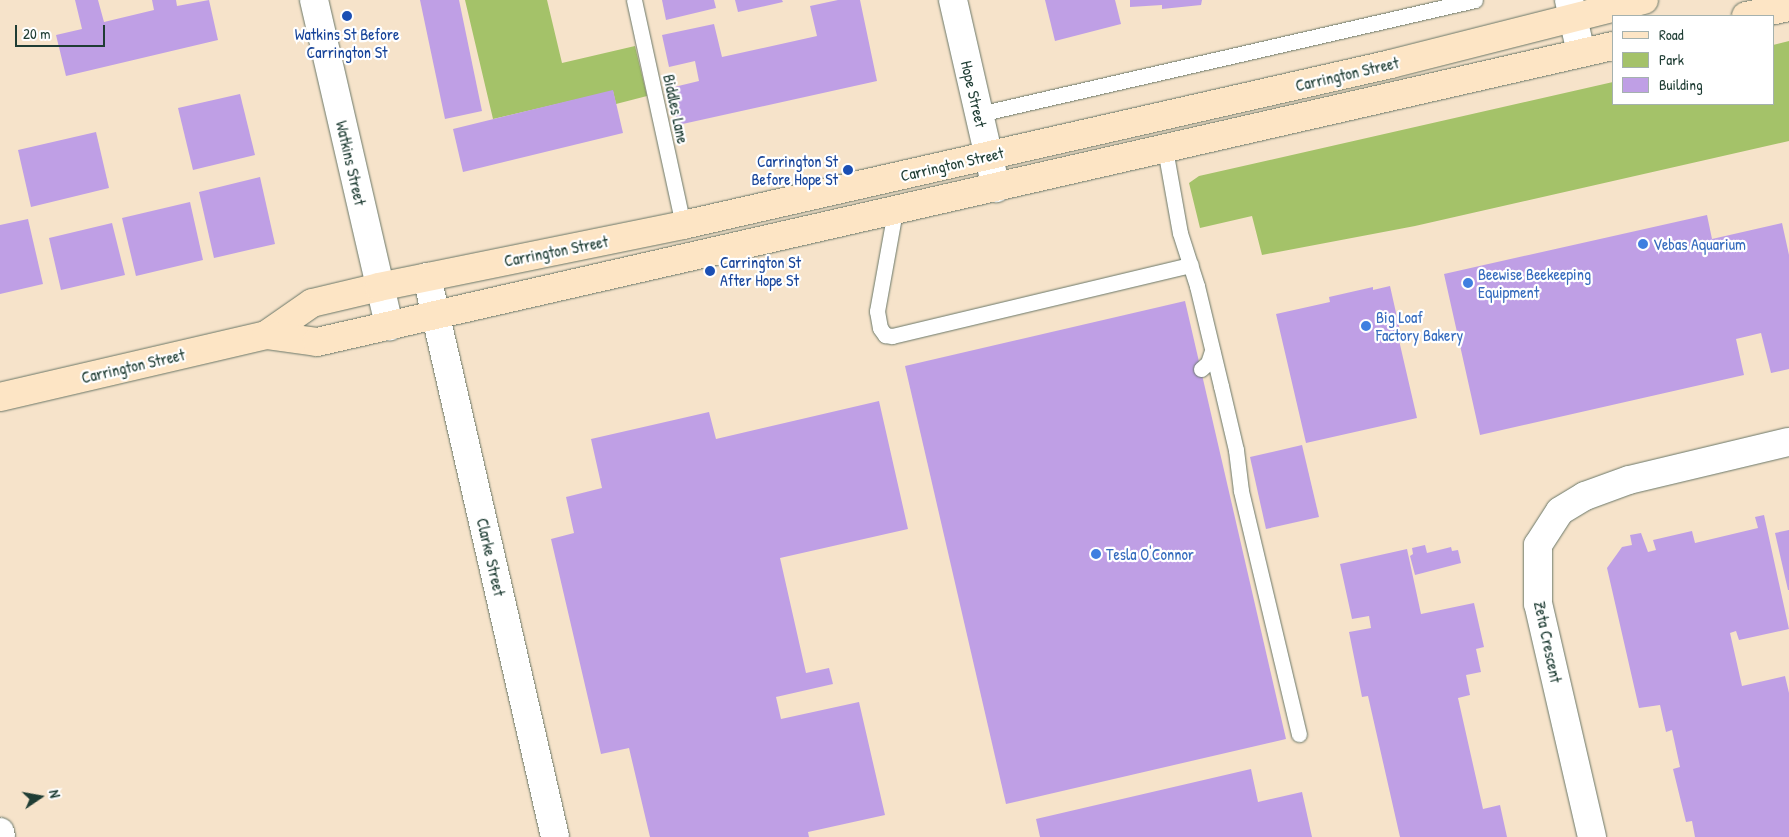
<!DOCTYPE html>
<style>
body{margin:0}
#map{position:relative;width:1789px;height:837px;overflow:hidden;background:#f6e3ca;font-family:"Patrick Hand",sans-serif}
div>[style]{position:absolute}
[style*='--x']{left:calc(var(--x)*1px);top:calc(var(--y)*1px);width:calc(var(--w)*1px);rotate:calc(var(--a)*1deg)}
.green>*{inset:0;background:#a4c269}
.building>*{inset:0;background:#bf9fe5}
.roads{filter:drop-shadow(0 0 1px #6a7768) drop-shadow(0 0 1px #6a7768)}
.service>*{height:15px;margin:-7.5px;padding:0 7.5px;transform-origin:7.5px;border-radius:7.5px;background:#fff}
.minor>*{height:28px;margin:-14px;padding:0 14px;transform-origin:14px;border-radius:14px;background:#fff}
.tertiary>*{height:28px;margin:-14px;padding:0 14px;transform-origin:14px;border-radius:14px;background:#fff}
.secondary>*{height:28px;margin:-14px;padding:0 14px;transform-origin:14px;border-radius:14px;background:#fde5c5}
.dots>*{width:14px;height:14px;translate:-50% -50%;box-sizing:border-box;border:2px solid #fff;border-radius:50%}
span{translate:-50% -50%;white-space:nowrap;text-align:center;line-height:1.15;-webkit-text-stroke:4.5px #fff;paint-order:stroke}
.transit-label{font-size:16px;color:#164399}
.right{translate:-100% -50%;text-align:right}
.left{translate:0 -50%;text-align:left}
.street-label{font-size:16px;color:#1f3d34}
.shop-label{font-size:16px;color:#366cbe}
.legend{position:absolute;left:1612px;top:15px;width:162px;height:90px;box-sizing:border-box;background:#fff;border:1px solid #a5b1ae;margin:0;padding:6px 9px;list-style:none;font-size:15px;color:#1f3d34}
.legend li{display:flex;align-items:center;gap:10px;height:25px}
.legend b{width:25px;border:1px solid #a5b1ae}
.north{position:absolute;left:15px;top:772px;width:50px;height:50px;-webkit-text-stroke:4px #fff;paint-order:stroke;rotate:78deg;font-size:14px;font-weight:700;line-height:20px;text-align:center;color:#1f3d34}
.north::after{content:'';display:block;margin:auto;width:18px;height:22px;background:#1f3d34;clip-path:polygon(50% 0,100% 100%,50% 72%,0 100%)}
.scale{position:absolute;left:15px;top:25px;width:90px;height:22px;box-sizing:border-box;border:2px solid #1f3d34;border-top:0;padding-left:6px;font-size:15px;line-height:18px;white-space:nowrap;color:#1f3d34;-webkit-text-stroke:4px #fff;paint-order:stroke}
</style>
<div id="map">
<div class="green">
<div style="clip-path:polygon(465px 0,547px 0,562px 63px,635px 46px,647px 96px,616px 104px,613px 91px,493px 119px)"></div>
<div style="clip-path:polygon(1789px 41px,1789px 141px,1415px 226px,1262px 255px,1252px 216px,1200px 228px,1189px 183px,1199px 176px,1613px 82px,1613px 104px,1773px 104px,1773px 45px)"></div>
</div>
<div class="building">
<div style="clip-path:polygon(75px 0,98px 0,104px 22px,154px 10px,152px 0,176px 0,177px 6px,209px 0,218px 40px,66px 76px,56px 35px,82px 29px)"></div>
<div style="clip-path:polygon(420px 0,459px 0,482px 111px,445px 119px)"></div>
<div style="clip-path:polygon(662px 0,714px 0,716px 8px,666px 20px)"></div>
<div style="clip-path:polygon(735px 0,782px 0,783px 2px,738px 12px)"></div>
<div style="clip-path:polygon(838px 0,860px 0,877px 81px,678px 125px,670px 88px,699px 81px,695px 61px,669px 67px,662px 35px,714px 24px,722px 57px,817px 36px,810px 6px)"></div>
<div style="clip-path:polygon(1045px 0,1115px 0,1121px 24px,1055px 41px)"></div>
<div style="clip-path:polygon(1130px 0,1202px 0,1201px 5px,1162px 9px,1162px 5px,1130px 7px)"></div>
<div style="clip-path:polygon(613px 90px,623px 133px,463px 172px,453px 129px)"></div>
<div style="clip-path:polygon(240px 94px,255px 155px,193px 170px,178px 108px)"></div>
<div style="clip-path:polygon(96px 132px,109px 188px,31px 207px,18px 150px)"></div>
<div style="clip-path:polygon(260px 177px,275px 244px,214px 258px,199px 192px)"></div>
<div style="clip-path:polygon(190px 202px,203px 260px,136px 276px,122px 218px)"></div>
<div style="clip-path:polygon(1707px 215px,1712px 239px,1782px 223px,1789px 255px,1789px 369px,1771px 373px,1761px 333px,1736px 339px,1744px 375px,1480px 435px,1444px 274px)"></div>
<div style="clip-path:polygon(28px 219px,43px 284px,0 294px,0 225px)"></div>
<div style="clip-path:polygon(112px 223px,125px 275px,61px 290px,49px 238px)"></div>
<div style="clip-path:polygon(1390px 286px,1401px 335px,1398px 336px,1417px 418px,1306px 443px,1276px 314px,1330px 302px,1329px 297px,1373px 287px,1373px 290px)"></div>
<div style="clip-path:polygon(1185px 301px,1286px 739px,1006px 804px,905px 366px)"></div>
<div style="clip-path:polygon(879px 401px,908px 529px,780px 558px,806px 673px,829px 668px,833px 684px,776px 697px,781px 719px,859px 702px,885px 815px,808px 832px,809px 837px,650px 837px,629px 748px,601px 754px,551px 539px,574px 533px,566px 497px,602px 488px,591px 439px,709px 412px,716px 439px)"></div>
<div style="clip-path:polygon(1302px 445px,1319px 517px,1266px 529px,1250px 457px)"></div>
<div style="clip-path:polygon(1764px 515px,1789px 629px,1739px 640px,1736px 631px,1730px 633px,1742px 686px,1785px 676px,1789px 693px,1789px 837px,1695px 837px,1692px 821px,1686px 822px,1673px 769px,1680px 767px,1672px 730px,1666px 732px,1660px 705px,1639px 708px,1607px 568px,1622px 547px,1632px 545px,1630px 535px,1641px 533px,1648px 552px,1656px 550px,1653px 540px,1692px 531px,1695px 543px,1758px 528px,1755px 517px)"></div>
<div style="clip-path:polygon(1789px 530px,1789px 590px,1788px 590px,1775px 533px)"></div>
<div style="clip-path:polygon(1425px 545px,1427px 553px,1451px 547px,1452px 551px,1458px 550px,1461px 563px,1415px 575px,1410px 556px,1413px 554px,1412px 548px)"></div>
<div style="clip-path:polygon(1407px 549px,1421px 614px,1474px 603px,1484px 647px,1476px 649px,1481px 672px,1466px 675px,1470px 695px,1458px 698px,1483px 809px,1500px 805px,1507px 837px,1400px 837px,1368px 696px,1362px 697px,1349px 632px,1371px 628px,1369px 616px,1352px 619px,1340px 564px)"></div>
<div style="clip-path:polygon(1251px 769px,1258px 802px,1302px 792px,1312px 837px,1040px 837px,1036px 819px)"></div>
</div>
<div class="roads">
<div class="service">
<div style="--x:634;--y:0;--w:230;--a:77.7"></div>
<div style="--x:979;--y:114;--w:509;--a:-12.94"></div>
<div style="--x:1165;--y:149;--w:85;--a:79.9"></div>
<div style="--x:1180;--y:233;--w:56;--a:72.2"></div>
<div style="--x:1197;--y:286;--w:103;--a:76.5"></div>
<div style="--x:1221;--y:386;--w:66;--a:76.8"></div>
<div style="--x:1236;--y:450;--w:41;--a:83"></div>
<div style="--x:1241;--y:491;--w:250;--a:76.6"></div>
<div style="--x:895;--y:211;--w:102;--a:100.2"></div>
<div style="--x:877;--y:311;--w:17;--a:80"></div>
<div style="--x:880;--y:328;--w:9;--a:54"></div>
<div style="--x:885;--y:335;--w:7;--a:8"></div>
<div style="--x:892;--y:336;--w:307;--a:-13.4"></div>
<div style="--x:1201;--y:369;--w:9;--a:-41"></div>
<div style="--x:1208;--y:363;--w:13;--a:-72"></div>
</div>
<div class="minor">
<div style="--x:314;--y:0;--w:335;--a:77"></div>
<div style="--x:953;--y:0;--w:193;--a:77.1"></div>
<div style="--x:427;--y:277;--w:574;--a:77.12"></div>
<div style="--x:0;--y:832;--w:5;--a:79"></div>
<div style="--x:1592;--y:837;--w:239;--a:-103"></div>
<div style="--x:1538;--y:604;--w:59;--a:-90"></div>
<div style="--x:1538;--y:545;--w:40;--a:-57.1"></div>
<div style="--x:1560;--y:511;--w:29;--a:-31"></div>
<div style="--x:1585;--y:496;--w:47;--a:-20"></div>
<div style="--x:1629;--y:480;--w:164;--a:-13.4"></div>
</div>
<div class="tertiary">
<div style="--x:1569;--y:0;--w:54;--a:77.2"></div>
</div>
<div class="secondary">
<div style="--x:1746;--y:16;--w:44;--a:-11.8"></div>
<div style="--x:266;--y:335;--w:56;--a:-34.8"></div>
<div style="--x:312;--y:303;--w:69;--a:-13.4"></div>
<div style="--x:379;--y:287;--w:310;--a:-11.5"></div>
<div style="--x:683;--y:225;--w:726;--a:-12.81"></div>
<div style="--x:1391;--y:64;--w:261;--a:-14.2"></div>
<div style="--x:0;--y:397;--w:273;--a:-13.1"></div>
<div style="--x:266;--y:335;--w:51;--a:7.8"></div>
<div style="--x:317;--y:342;--w:1329;--a:-12.87"></div>
</div>
</div>
<div class="dots">
<div style="left:347px;top:16px;background:#1a4fb4"></div>
<div style="left:848px;top:170px;background:#1a4fb4"></div>
<div style="left:1643px;top:244px;background:#3f7fe0"></div>
<div style="left:710px;top:271px;background:#1a4fb4"></div>
<div style="left:1468px;top:283px;background:#3f7fe0"></div>
<div style="left:1366px;top:326px;background:#3f7fe0"></div>
<div style="left:1096px;top:554px;background:#3f7fe0"></div>
</div>
<div class="transit-label">
<span style="left:347px;top:43px">Watkins St Before<br>Carrington St</span>
<span class="right" style="left:838px;top:170px">Carrington St<br>Before Hope St</span>
<span class="left" style="left:720px;top:271px">Carrington St<br>After Hope St</span>
</div>
<div class="street-label">
<span style="left:1347px;top:74px;rotate:-13deg">Carrington Street</span>
<span style="left:974px;top:94px;rotate:77deg">Hope Street</span>
<span style="left:676px;top:109px;rotate:78deg">Biddles Lane</span>
<span style="left:351px;top:163px;rotate:77deg">Watkins Street</span>
<span style="left:952px;top:164px;rotate:-13deg">Carrington Street</span>
<span style="left:556px;top:251px;rotate:-11deg">Carrington Street</span>
<span style="left:133px;top:366px;rotate:-13deg">Carrington Street</span>
<span style="left:491px;top:557px;rotate:77deg">Clarke Street</span>
<span style="left:1548px;top:642px;rotate:78deg">Zeta Crescent</span>
</div>
<div class="shop-label">
<span class="left" style="left:1653px;top:244px">Vebas Aquarium</span>
<span class="left" style="left:1478px;top:283px">Beewise Beekeeping<br>Equipment</span>
<span class="left" style="left:1376px;top:326px">Big Loaf<br>Factory Bakery</span>
<span class="left" style="left:1106px;top:554px">Tesla O'Connor</span>
</div>
<ul class="legend">
<li><b style="height:6px;background:#fde5c5"></b>Road</li>
<li><b style="height:14px;background:#a4c269"></b>Park</li>
<li><b style="height:14px;background:#bf9fe5"></b>Building</li>
</ul>
<div class="north">N</div>
<div class="scale">20 m</div>
</div>
